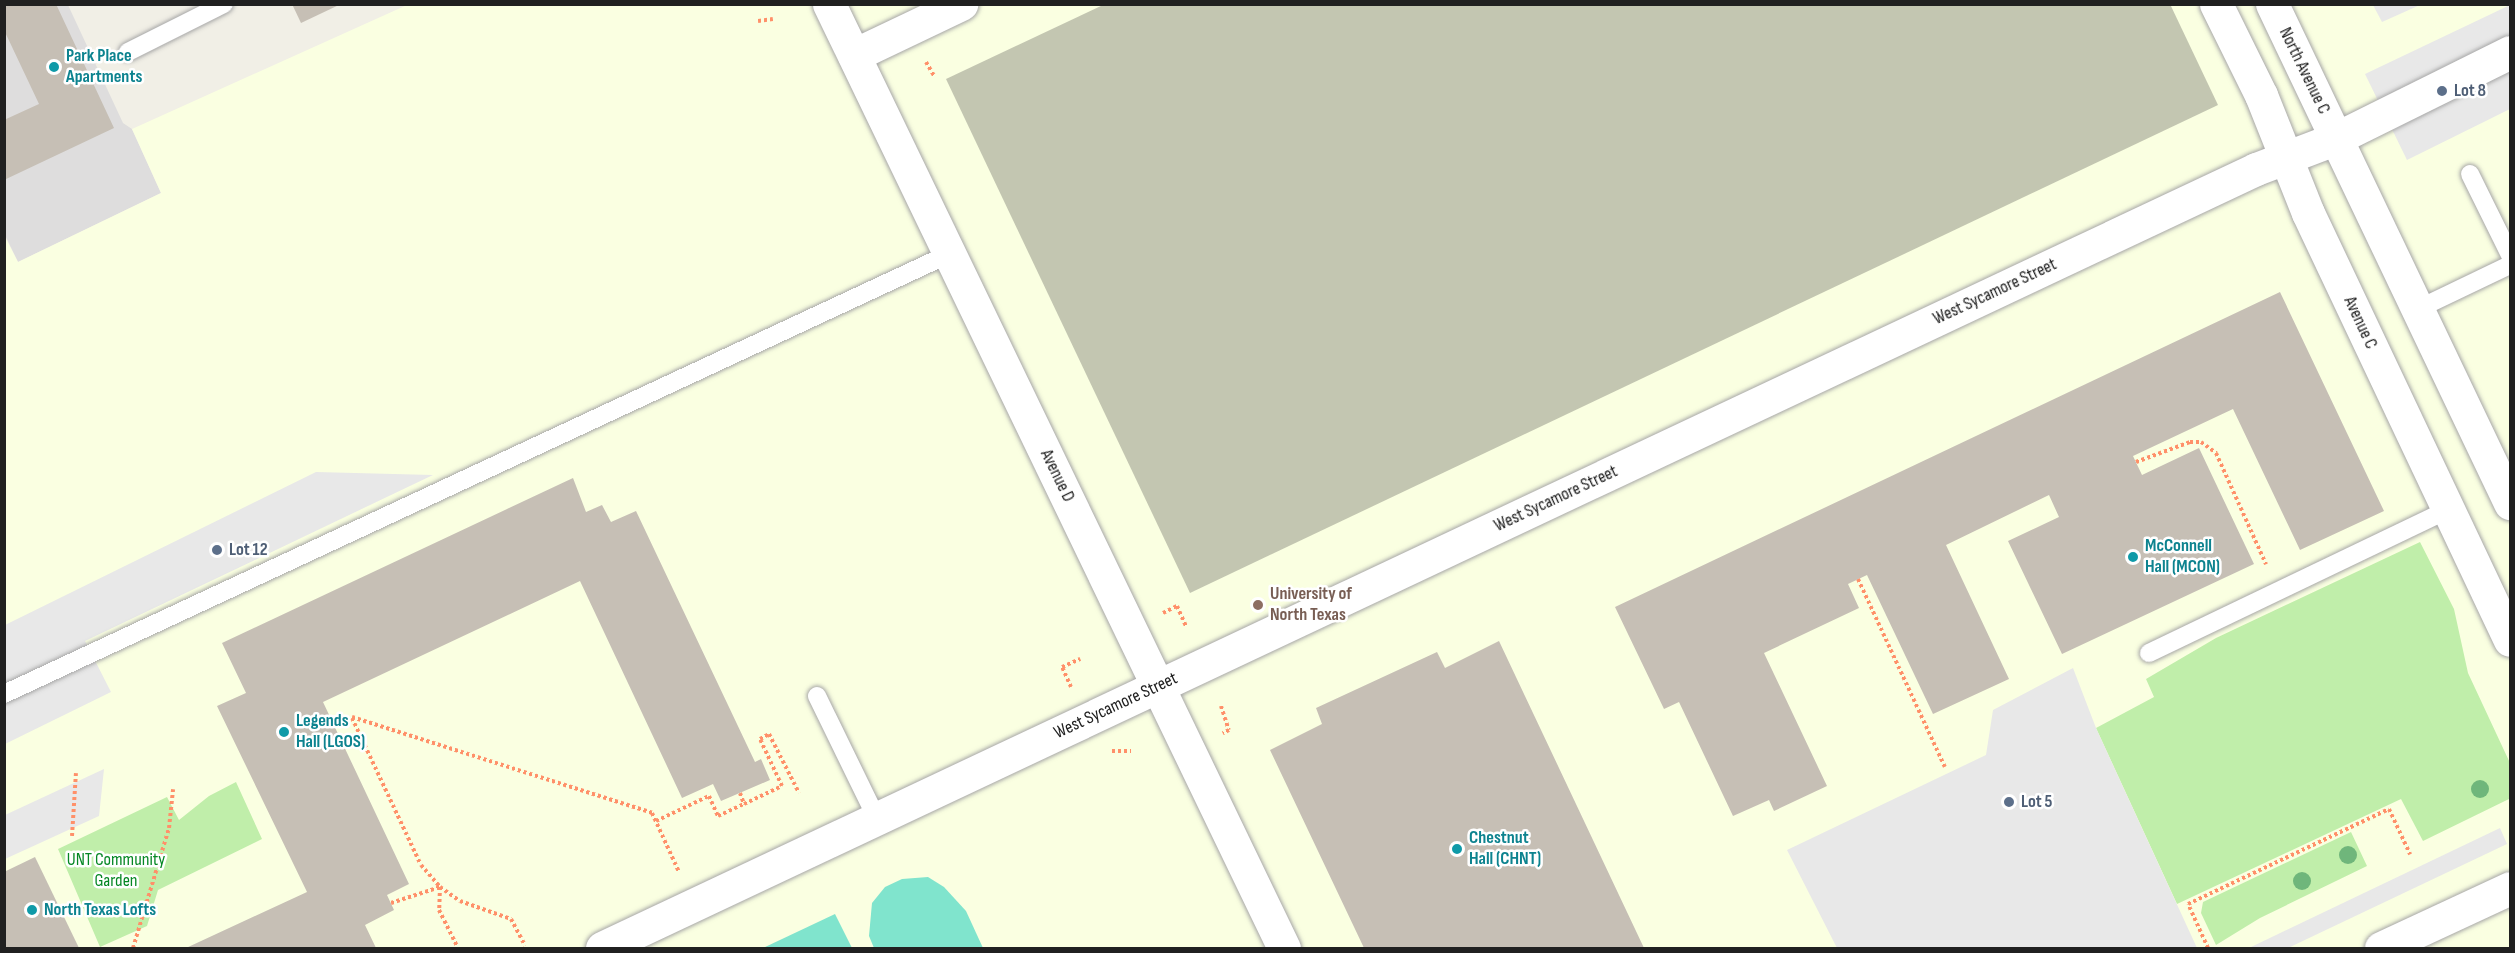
<!DOCTYPE html>
<style>
body{margin:0}
#map{position:relative;width:2515px;height:953px;overflow:hidden;background:#f1efe6;font-family:"Sofia Sans Condensed",sans-serif}
div>[style]{position:absolute}
[style*='--x']{left:calc(var(--x)*1px);top:calc(var(--y)*1px);width:calc(var(--w)*1px);rotate:calc(var(--a)*1deg)}
.residential>*{inset:0;background:#dedddd}
.education>*{inset:0;background:#faffe1}
.construction>*{inset:0;background:#c3c6b1}
.grass>*{inset:0;background:#c0eeaa}
.pitch>*{inset:0;background:#80e4cd}
.parking>*{inset:0;background:#e8e8e8}
.building>*{inset:0;background:#c6bfb5}
.path>*{height:4px;margin-top:-2px;transform-origin:0;background:repeating-linear-gradient(90deg,#ff9069 0 3px,transparent 0 6px)}
.roads{filter:drop-shadow(0 0 2px #a7a7a7) drop-shadow(0 0 2px #a7a7a7)}
.service>*{height:18px;margin:-9px;padding:0 9px;transform-origin:9px;border-radius:9px;background:#fff}
.minor>*{height:33px;margin:-16.5px;padding:0 16.5px;transform-origin:16.5px;border-radius:16.5px;background:#fff}
.tertiary>*{height:33px;margin:-16.5px;padding:0 16.5px;transform-origin:16.5px;border-radius:16.5px;background:#fff}
.trees>*{width:18px;height:18px;margin:-9px;border-radius:50%;background:#6fb67b}
.dots>*{width:16px;height:16px;translate:-50% -50%;box-sizing:border-box;border:3px solid #fff;border-radius:50%}
span{translate:-50% -50%;white-space:nowrap;text-align:center;line-height:1.15;-webkit-text-stroke:5px #fff;paint-order:stroke}
.culture-label{font-size:18px;color:#0d838f;font-weight:700}
.left{translate:0 -50%;text-align:left}
.street-label{font-size:18px;color:#202020}
.service-label{font-size:18px;color:#4e5e75;font-weight:700}
.education-label{font-size:18px;color:#785e54;font-weight:700}
.park-label{font-size:18px;color:#058724}
.frame{position:absolute;inset:0;border:6px solid #202020;pointer-events:none}
</style>
<div id="map">
<div class="residential">
<div style="clip-path:polygon(5px 5px,68px 5px,123px 123px,132px 129px,161px 193px,18px 262px,5px 235px)"></div>
</div>
<div class="education">
<div style="clip-path:polygon(407px 5px,2510px 5px,2510px 948px,5px 948px,4px 235px,18px 262px,161px 193px,132px 129px)"></div>
</div>
<div class="construction">
<div style="clip-path:polygon(2170px 4px,2218px 105px,1190px 593px,946px 79px,1103px 5px)"></div>
</div>
<div class="grass">
<div style="clip-path:polygon(2420px 542px,2454px 609px,2468px 673px,2510px 763px,2509px 799px,2423px 841px,2401px 799px,2177px 904px,2096px 728px,2154px 697px,2146px 679px,2216px 638px)"></div>
<div style="clip-path:polygon(236px 782px,262px 839px,158px 890px,147px 926px,100px 947px,58px 849px,167px 797px,179px 820px,209px 796px)"></div>
<div style="clip-path:polygon(2351px 832px,2367px 866px,2260px 918px,2216px 945px,2201px 913px,2203px 902px)"></div>
</div>
<div class="pitch">
<div style="clip-path:polygon(928px 877px,944px 887px,966px 911px,983px 948px,874px 948px,869px 936px,872px 903px,885px 887px,902px 879px)"></div>
<div style="clip-path:polygon(835px 914px,852px 948px,763px 948px)"></div>
</div>
<div class="parking">
<div style="clip-path:polygon(2373px 5px,2420px 5px,2382px 22px)"></div>
<div style="clip-path:polygon(2510px 5px,2510px 109px,2407px 160px,2365px 74px)"></div>
<div style="clip-path:polygon(316px 472px,433px 475px,85px 641px,111px 692px,5px 744px,5px 625px)"></div>
<div style="clip-path:polygon(2073px 668px,2096px 728px,2197px 948px,1837px 948px,1787px 850px,1986px 755px,1993px 710px)"></div>
<div style="clip-path:polygon(104px 769px,99px 816px,5px 859px,5px 815px)"></div>
<div style="clip-path:polygon(2500px 828px,2507px 844px,2288px 948px,2249px 948px)"></div>
</div>
<div class="building">
<div style="clip-path:polygon(4px 4px,56px 4px,114px 128px,4px 180px,4px 120px,39px 104px,4px 30px)"></div>
<div style="clip-path:polygon(292px 4px,341px 4px,301px 23px)"></div>
<div style="clip-path:polygon(2280px 292px,2384px 511px,2300px 550px,2233px 409px,2133px 456px,2142px 475px,2199px 448px,2254px 564px,2062px 654px,2008px 541px,2059px 517px,2049px 495px,1946px 545px,2009px 679px,1933px 714px,1867px 575px,1848px 584px,1859px 608px,1764px 653px,1827px 786px,1774px 811px,1769px 800px,1733px 816px,1679px 702px,1664px 709px,1615px 607px)"></div>
<div style="clip-path:polygon(573px 478px,586px 512px,602px 505px,611px 522px,636px 511px,755px 762px,761px 759px,770px 780px,721px 801px,713px 784px,682px 798px,580px 581px,323px 702px,409px 884px,387px 895px,394px 910px,365px 925px,376px 948px,186px 948px,307px 892px,217px 706px,246px 693px,222px 643px)"></div>
<div style="clip-path:polygon(1499px 641px,1644px 948px,1364px 948px,1270px 750px,1322px 724px,1316px 708px,1437px 652px,1445px 668px)"></div>
<div style="clip-path:polygon(35px 857px,79px 948px,4px 948px,4px 872px)"></div>
</div>
<div class="path">
<div style="--x:758;--y:21;--w:15;--a:-8"></div>
<div style="--x:926;--y:62;--w:16;--a:60"></div>
<div style="--x:2136;--y:462;--w:58;--a:-20.3"></div>
<div style="--x:2190;--y:442;--w:11;--a:0"></div>
<div style="--x:2201;--y:442;--w:19;--a:36"></div>
<div style="--x:2216;--y:453;--w:122;--a:65.8"></div>
<div style="--x:1858;--y:579;--w:207;--a:65.2"></div>
<div style="--x:1163;--y:613;--w:16;--a:-27"></div>
<div style="--x:1177;--y:606;--w:22;--a:66"></div>
<div style="--x:1071;--y:687;--w:22;--a:-114"></div>
<div style="--x:1062;--y:667;--w:20;--a:-24"></div>
<div style="--x:1221;--y:706;--w:25;--a:72"></div>
<div style="--x:1229;--y:730;--w:7;--a:153"></div>
<div style="--x:352;--y:717;--w:315;--a:17.7"></div>
<div style="--x:652;--y:813;--w:65;--a:65.4"></div>
<div style="--x:352;--y:718;--w:162;--a:64.9"></div>
<div style="--x:421;--y:865;--w:29;--a:49"></div>
<div style="--x:440;--y:887;--w:24;--a:35"></div>
<div style="--x:460;--y:901;--w:54;--a:19.4"></div>
<div style="--x:511;--y:919;--w:30;--a:62"></div>
<div style="--x:1112;--y:751;--w:19;--a:0"></div>
<div style="--x:740;--y:793;--w:12;--a:70"></div>
<div style="--x:744;--y:804;--w:42;--a:-25.3"></div>
<div style="--x:782;--y:786;--w:52;--a:-115.1"></div>
<div style="--x:760;--y:739;--w:10;--a:-29"></div>
<div style="--x:769;--y:734;--w:66;--a:63"></div>
<div style="--x:656;--y:821;--w:59;--a:-25.3"></div>
<div style="--x:709;--y:796;--w:22;--a:66"></div>
<div style="--x:718;--y:816;--w:29;--a:-25"></div>
<div style="--x:72;--y:836;--w:63;--a:-86.4"></div>
<div style="--x:391;--y:903;--w:52;--a:-18.1"></div>
<div style="--x:440;--y:887;--w:23;--a:92"></div>
<div style="--x:439;--y:910;--w:42;--a:63.4"></div>
<div style="--x:133;--y:948;--w:125;--a:-73.3"></div>
<div style="--x:169;--y:828;--w:39;--a:-84"></div>
<div style="--x:2208;--y:948;--w:48;--a:-114.4"></div>
<div style="--x:2188;--y:904;--w:222;--a:-25.3"></div>
<div style="--x:2389;--y:809;--w:50;--a:65"></div>
</div>
<div class="roads">
<div class="service">
<div style="--x:128;--y:52;--w:107;--a:-26.6"></div>
<div style="--x:2470;--y:174;--w:90;--a:63.7"></div>
<div style="--x:2418;--y:309;--w:102;--a:-25.6"></div>
<div style="--x:2149;--y:653;--w:333;--a:-25.6"></div>
<div style="--x:4;--y:694;--w:1042;--a:-24.97"></div>
<div style="--x:817;--y:696;--w:137;--a:64"></div>
</div>
<div class="minor">
<div style="--x:829;--y:4;--w:1048;--a:64.27"></div>
<div style="--x:854;--y:55;--w:119;--a:-25.5"></div>
<div style="--x:602;--y:948;--w:1828;--a:-25.22"></div>
<div style="--x:2256;--y:169;--w:87;--a:-20.9"></div>
<div style="--x:2337;--y:138;--w:193;--a:-26.4"></div>
<div style="--x:2381;--y:948;--w:142;--a:-24.9"></div>
</div>
<div class="tertiary">
<div style="--x:2216;--y:4;--w:102;--a:63.7"></div>
<div style="--x:2261;--y:95;--w:127;--a:68.3"></div>
<div style="--x:2308;--y:213;--w:472;--a:64.7"></div>
<div style="--x:2272;--y:4;--w:553;--a:64.5"></div>
</div>
</div>
<div class="trees">
<div style="left:2480px;top:789px"></div>
<div style="left:2348px;top:855px"></div>
<div style="left:2302px;top:881px"></div>
</div>
<div class="dots">
<div style="left:54px;top:67px;background:#0f9aa8"></div>
<div style="left:2442px;top:91px;background:#5c6f8a"></div>
<div style="left:217px;top:550px;background:#5c6f8a"></div>
<div style="left:2133px;top:557px;background:#0f9aa8"></div>
<div style="left:1258px;top:605px;background:#8d6e63"></div>
<div style="left:284px;top:732px;background:#0f9aa8"></div>
<div style="left:2009px;top:802px;background:#5c6f8a"></div>
<div style="left:1457px;top:849px;background:#0f9aa8"></div>
<div style="left:32px;top:910px;background:#0f9aa8"></div>
</div>
<div class="culture-label">
<span class="left" style="left:66px;top:67px">Park Place<br>Apartments</span>
<span class="left" style="left:2145px;top:557px">McConnell<br>Hall (MCON)</span>
<span class="left" style="left:296px;top:732px">Legends<br>Hall (LGOS)</span>
<span class="left" style="left:1469px;top:849px">Chestnut<br>Hall (CHNT)</span>
<span class="left" style="left:44px;top:910px">North Texas Lofts</span>
</div>
<div class="street-label">
<span style="left:2304px;top:71px;rotate:64deg">North Avenue C</span>
<span style="left:1995px;top:292px;rotate:-25deg">West Sycamore Street</span>
<span style="left:2360px;top:323px;rotate:65deg">Avenue C</span>
<span style="left:1057px;top:476px;rotate:64deg">Avenue D</span>
<span style="left:1556px;top:499px;rotate:-25deg">West Sycamore Street</span>
<span style="left:1116px;top:706px;rotate:-25deg">West Sycamore Street</span>
</div>
<div class="service-label">
<span class="left" style="left:2454px;top:91px">Lot 8</span>
<span class="left" style="left:229px;top:550px">Lot 12</span>
<span class="left" style="left:2021px;top:802px">Lot 5</span>
</div>
<div class="education-label">
<span class="left" style="left:1270px;top:605px">University of<br>North Texas</span>
</div>
<div class="park-label">
<span style="left:116px;top:871px">UNT Community<br>Garden</span>
</div>
<div class="frame"></div>
</div>
